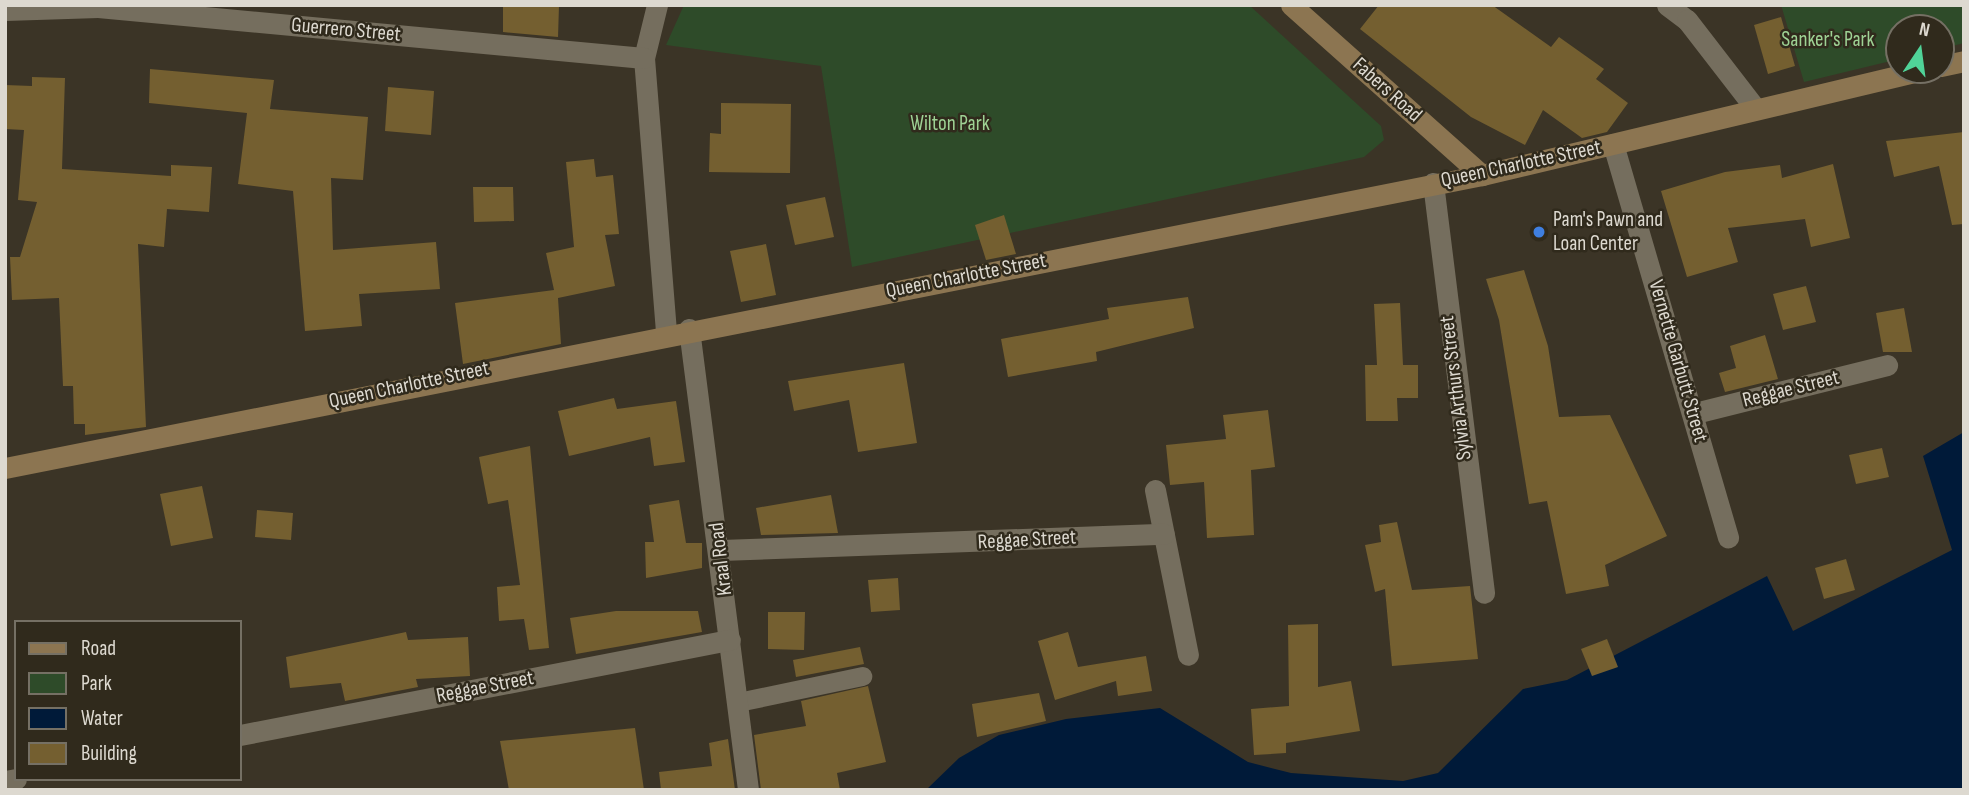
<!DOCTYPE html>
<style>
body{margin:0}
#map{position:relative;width:1969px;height:795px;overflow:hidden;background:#3b3426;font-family:"Sofia Sans Condensed",sans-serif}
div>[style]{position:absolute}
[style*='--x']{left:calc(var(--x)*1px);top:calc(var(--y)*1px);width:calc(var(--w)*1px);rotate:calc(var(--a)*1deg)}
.green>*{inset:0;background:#2e4b29}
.water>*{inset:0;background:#001a39}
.building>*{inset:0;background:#745f30}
.lane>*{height:19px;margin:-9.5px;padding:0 9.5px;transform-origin:9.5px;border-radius:9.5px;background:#756e5e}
.street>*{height:21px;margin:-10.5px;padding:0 10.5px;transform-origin:10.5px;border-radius:10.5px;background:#756e5e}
.secondary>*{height:21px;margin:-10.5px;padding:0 10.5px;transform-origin:10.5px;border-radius:10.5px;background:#8c7551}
.dots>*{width:19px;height:19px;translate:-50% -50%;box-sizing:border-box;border:4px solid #302a1c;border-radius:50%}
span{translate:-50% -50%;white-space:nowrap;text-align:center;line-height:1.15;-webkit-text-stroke:5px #302a1c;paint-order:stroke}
.street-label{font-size:21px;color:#ddd9d0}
.park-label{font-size:21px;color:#9ed294}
.poi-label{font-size:21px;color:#ddd9d0}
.left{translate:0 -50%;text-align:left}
.frame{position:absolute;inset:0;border:7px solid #ddd9d0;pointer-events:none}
.legend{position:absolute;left:14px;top:620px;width:228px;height:161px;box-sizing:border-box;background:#302a1c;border:2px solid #757064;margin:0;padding:9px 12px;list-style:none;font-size:21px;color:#ddd9d0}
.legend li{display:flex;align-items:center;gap:14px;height:35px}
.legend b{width:35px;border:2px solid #757064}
.north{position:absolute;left:1885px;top:14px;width:70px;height:70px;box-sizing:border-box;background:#302a1c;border:2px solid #757064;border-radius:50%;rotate:13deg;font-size:19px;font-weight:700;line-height:28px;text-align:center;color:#ddd9d0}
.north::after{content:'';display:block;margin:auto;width:24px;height:32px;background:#50d398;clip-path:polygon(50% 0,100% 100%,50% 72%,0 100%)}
</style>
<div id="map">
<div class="green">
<div style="clip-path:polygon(684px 5px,1249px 5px,1381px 126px,1384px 140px,1364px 157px,852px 267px,821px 66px,666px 45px)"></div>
<div style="clip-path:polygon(1781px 5px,1964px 5px,1964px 43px,1941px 49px,1941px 28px,1899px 28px,1899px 59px,1804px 82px)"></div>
</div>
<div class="water">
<div style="clip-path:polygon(1964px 432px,1964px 790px,926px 790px,959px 758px,999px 735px,1066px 719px,1160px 708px,1248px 762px,1291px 773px,1403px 781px,1438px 773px,1523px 689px,1567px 680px,1767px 576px,1793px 631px,1952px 550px,1923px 456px)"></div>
</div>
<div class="building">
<div style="clip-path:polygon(503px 5px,559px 5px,558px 37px,503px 32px)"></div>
<div style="clip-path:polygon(1379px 5px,1492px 5px,1551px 47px,1559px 37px,1604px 69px,1596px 79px,1628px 103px,1607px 132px,1582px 138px,1543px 110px,1525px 145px,1471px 117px,1360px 29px)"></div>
<div style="clip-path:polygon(1781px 17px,1795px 66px,1768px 74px,1754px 25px)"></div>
<div style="clip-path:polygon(150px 69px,274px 80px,270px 109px,368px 117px,363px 180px,331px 178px,333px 250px,436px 242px,440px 289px,359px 294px,362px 326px,305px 331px,293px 191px,238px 184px,247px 113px,149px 103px)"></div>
<div style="clip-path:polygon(32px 77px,65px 78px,62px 169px,171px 176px,171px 165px,212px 167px,209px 212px,167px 209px,164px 247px,138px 244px,146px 427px,85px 435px,85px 424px,74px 424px,73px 386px,63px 386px,59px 298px,12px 300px,10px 257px,20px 257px,37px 202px,18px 200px,24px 130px,5px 129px,5px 85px,32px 86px)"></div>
<div style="clip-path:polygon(388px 87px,434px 91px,431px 135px,385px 131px)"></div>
<div style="clip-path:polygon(721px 103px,791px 104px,790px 173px,709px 172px,710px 133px,721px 134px)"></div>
<div style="clip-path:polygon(1964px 132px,1964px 224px,1952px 225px,1939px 166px,1894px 177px,1886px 141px)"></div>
<div style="clip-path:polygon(594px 159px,596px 177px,613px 175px,619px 234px,605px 235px,615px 286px,558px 298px,561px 344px,463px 364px,455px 303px,554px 290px,546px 253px,574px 247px,566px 162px)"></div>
<div style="clip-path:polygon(1833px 164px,1850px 238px,1811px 247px,1805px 219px,1728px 228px,1738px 262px,1687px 277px,1661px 191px,1725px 172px,1780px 165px,1782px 178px)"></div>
<div style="clip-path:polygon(473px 187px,513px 187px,514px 221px,474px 222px)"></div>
<div style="clip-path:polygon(825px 197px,834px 237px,795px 245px,786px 205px)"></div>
<div style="clip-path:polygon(1004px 215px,1016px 254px,986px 260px,975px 225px)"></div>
<div style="clip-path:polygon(766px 244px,776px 295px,741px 302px,730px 251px)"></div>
<div style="clip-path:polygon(1524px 270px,1548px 346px,1559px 417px,1610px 415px,1667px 536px,1605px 565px,1609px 586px,1566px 594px,1547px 501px,1529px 504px,1499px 320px,1486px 279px)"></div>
<div style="clip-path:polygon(1806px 286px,1816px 322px,1783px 330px,1773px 294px)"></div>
<div style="clip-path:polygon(1188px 297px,1194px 328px,1096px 352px,1097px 361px,1008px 377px,1001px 339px,1109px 319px,1107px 308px)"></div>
<div style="clip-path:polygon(1400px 303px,1403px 365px,1418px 365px,1418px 398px,1397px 398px,1398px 421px,1366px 421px,1365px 365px,1377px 365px,1374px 304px)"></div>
<div style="clip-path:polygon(1904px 308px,1912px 352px,1883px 352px,1876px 313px)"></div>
<div style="clip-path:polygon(1765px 335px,1778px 379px,1725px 392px,1719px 373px,1736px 368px,1730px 346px)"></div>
<div style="clip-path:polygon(904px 363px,917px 443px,858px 452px,849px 400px,794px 411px,788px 381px)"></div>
<div style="clip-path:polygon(614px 398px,617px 409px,676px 401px,685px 462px,654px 466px,650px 437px,569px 456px,558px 411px)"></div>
<div style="clip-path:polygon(1268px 410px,1275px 467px,1251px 470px,1254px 535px,1207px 538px,1204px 482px,1170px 485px,1166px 445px,1226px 439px,1223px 415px)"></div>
<div style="clip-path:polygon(530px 446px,549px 648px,529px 650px,524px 619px,499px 621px,497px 587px,520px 585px,508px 500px,488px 504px,479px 457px)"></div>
<div style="clip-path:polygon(1882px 448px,1889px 477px,1856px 484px,1849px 455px)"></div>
<div style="clip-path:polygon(202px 486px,213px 538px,171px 546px,160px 494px)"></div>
<div style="clip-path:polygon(831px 495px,838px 533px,761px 535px,756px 508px)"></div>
<div style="clip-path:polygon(679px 500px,686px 543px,702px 543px,702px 568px,646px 578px,645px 542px,654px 542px,649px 505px)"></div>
<div style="clip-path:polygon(257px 510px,293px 513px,291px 540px,255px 537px)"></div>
<div style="clip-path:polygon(1397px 522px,1412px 590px,1470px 586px,1478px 659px,1392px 666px,1385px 589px,1375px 592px,1365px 545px,1381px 542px,1379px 525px)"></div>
<div style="clip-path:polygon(1846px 559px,1855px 590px,1824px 599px,1815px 568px)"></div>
<div style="clip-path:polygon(898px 578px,900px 610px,871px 612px,868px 580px)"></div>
<div style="clip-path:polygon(616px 611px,698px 611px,702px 632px,576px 654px,570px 618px)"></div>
<div style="clip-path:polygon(768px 612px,805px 612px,804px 650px,768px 649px)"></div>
<div style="clip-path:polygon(1318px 624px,1318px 687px,1351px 681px,1360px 731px,1286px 743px,1286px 753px,1254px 755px,1251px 709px,1289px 706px,1288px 625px)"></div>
<div style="clip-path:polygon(406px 632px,408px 640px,468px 637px,470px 676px,416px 679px,418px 687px,345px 701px,341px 683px,290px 688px,286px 657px)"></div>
<div style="clip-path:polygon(1068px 632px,1078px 667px,1146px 656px,1152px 691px,1118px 696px,1116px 681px,1055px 700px,1038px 641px)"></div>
<div style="clip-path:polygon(1607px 639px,1618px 667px,1592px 676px,1581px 649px)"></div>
<div style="clip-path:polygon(860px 647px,864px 664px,796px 677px,793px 660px)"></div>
<div style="clip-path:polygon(868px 686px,886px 762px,837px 773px,840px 790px,761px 790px,754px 735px,806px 726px,801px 701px)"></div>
<div style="clip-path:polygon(1039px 693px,1046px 721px,977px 737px,972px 704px)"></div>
<div style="clip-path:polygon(635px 728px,644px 790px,509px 790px,500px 741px)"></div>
<div style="clip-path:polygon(728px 739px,735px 790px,661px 790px,659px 772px,712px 766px,709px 743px)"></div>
</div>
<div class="lane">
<div style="--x:738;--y:702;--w:127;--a:-11.8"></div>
</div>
<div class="street">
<div style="--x:657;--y:5;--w:55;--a:103.8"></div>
<div style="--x:644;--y:58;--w:276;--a:85.4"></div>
<div style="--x:1667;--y:5;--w:25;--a:37"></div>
<div style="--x:1687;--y:20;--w:111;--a:52.3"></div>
<div style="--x:5;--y:10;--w:93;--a:-1.8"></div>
<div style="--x:98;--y:7;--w:548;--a:5.34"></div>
<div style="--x:1613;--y:144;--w:410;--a:73.7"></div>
<div style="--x:1433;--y:183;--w:413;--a:82.9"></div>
<div style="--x:689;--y:329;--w:465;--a:82.7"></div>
<div style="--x:1695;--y:413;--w:198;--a:-14"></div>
<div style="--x:1155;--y:490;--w:168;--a:78.7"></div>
<div style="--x:721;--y:550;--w:443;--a:-2.1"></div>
<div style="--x:240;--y:735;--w:499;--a:-11"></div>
<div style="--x:5;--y:781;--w:11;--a:-10"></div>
</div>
<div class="secondary">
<div style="--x:1291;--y:5;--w:256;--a:41.7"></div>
<div style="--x:1941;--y:66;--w:24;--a:-12"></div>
<div style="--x:5;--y:468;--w:1506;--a:-11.22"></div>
<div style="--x:1482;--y:175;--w:453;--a:-13.4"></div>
</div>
<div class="dots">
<div style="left:1539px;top:232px;background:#3f7fe0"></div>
</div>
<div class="street-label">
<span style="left:346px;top:30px;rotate:5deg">Guerrero Street</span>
<span style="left:1387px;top:90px;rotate:42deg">Fabers Road</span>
<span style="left:1521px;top:164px;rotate:-12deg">Queen Charlotte Street</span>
<span style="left:966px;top:276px;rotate:-11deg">Queen Charlotte Street</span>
<span style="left:1678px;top:361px;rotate:74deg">Vernette Garbutt Street</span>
<span style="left:409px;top:385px;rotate:-12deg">Queen Charlotte Street</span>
<span style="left:1456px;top:388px;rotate:-97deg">Sylvia Arthurs Street</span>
<span style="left:1791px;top:389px;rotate:-14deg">Reggae Street</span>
<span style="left:1027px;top:540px;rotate:-3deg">Reggae Street</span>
<span style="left:721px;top:559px;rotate:-97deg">Kraal Road</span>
<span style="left:485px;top:687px;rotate:-11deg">Reggae Street</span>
</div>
<div class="park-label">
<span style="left:1828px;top:40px">Sanker's Park</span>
<span style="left:950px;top:124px">Wilton Park</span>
</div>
<div class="poi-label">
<span class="left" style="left:1553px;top:232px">Pam's Pawn and<br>Loan Center</span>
</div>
<div class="frame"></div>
<ul class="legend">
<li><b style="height:9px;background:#8c7551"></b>Road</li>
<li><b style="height:19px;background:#2e4b29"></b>Park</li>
<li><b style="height:19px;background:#001a39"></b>Water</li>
<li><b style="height:19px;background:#745f30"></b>Building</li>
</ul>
<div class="north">N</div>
</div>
